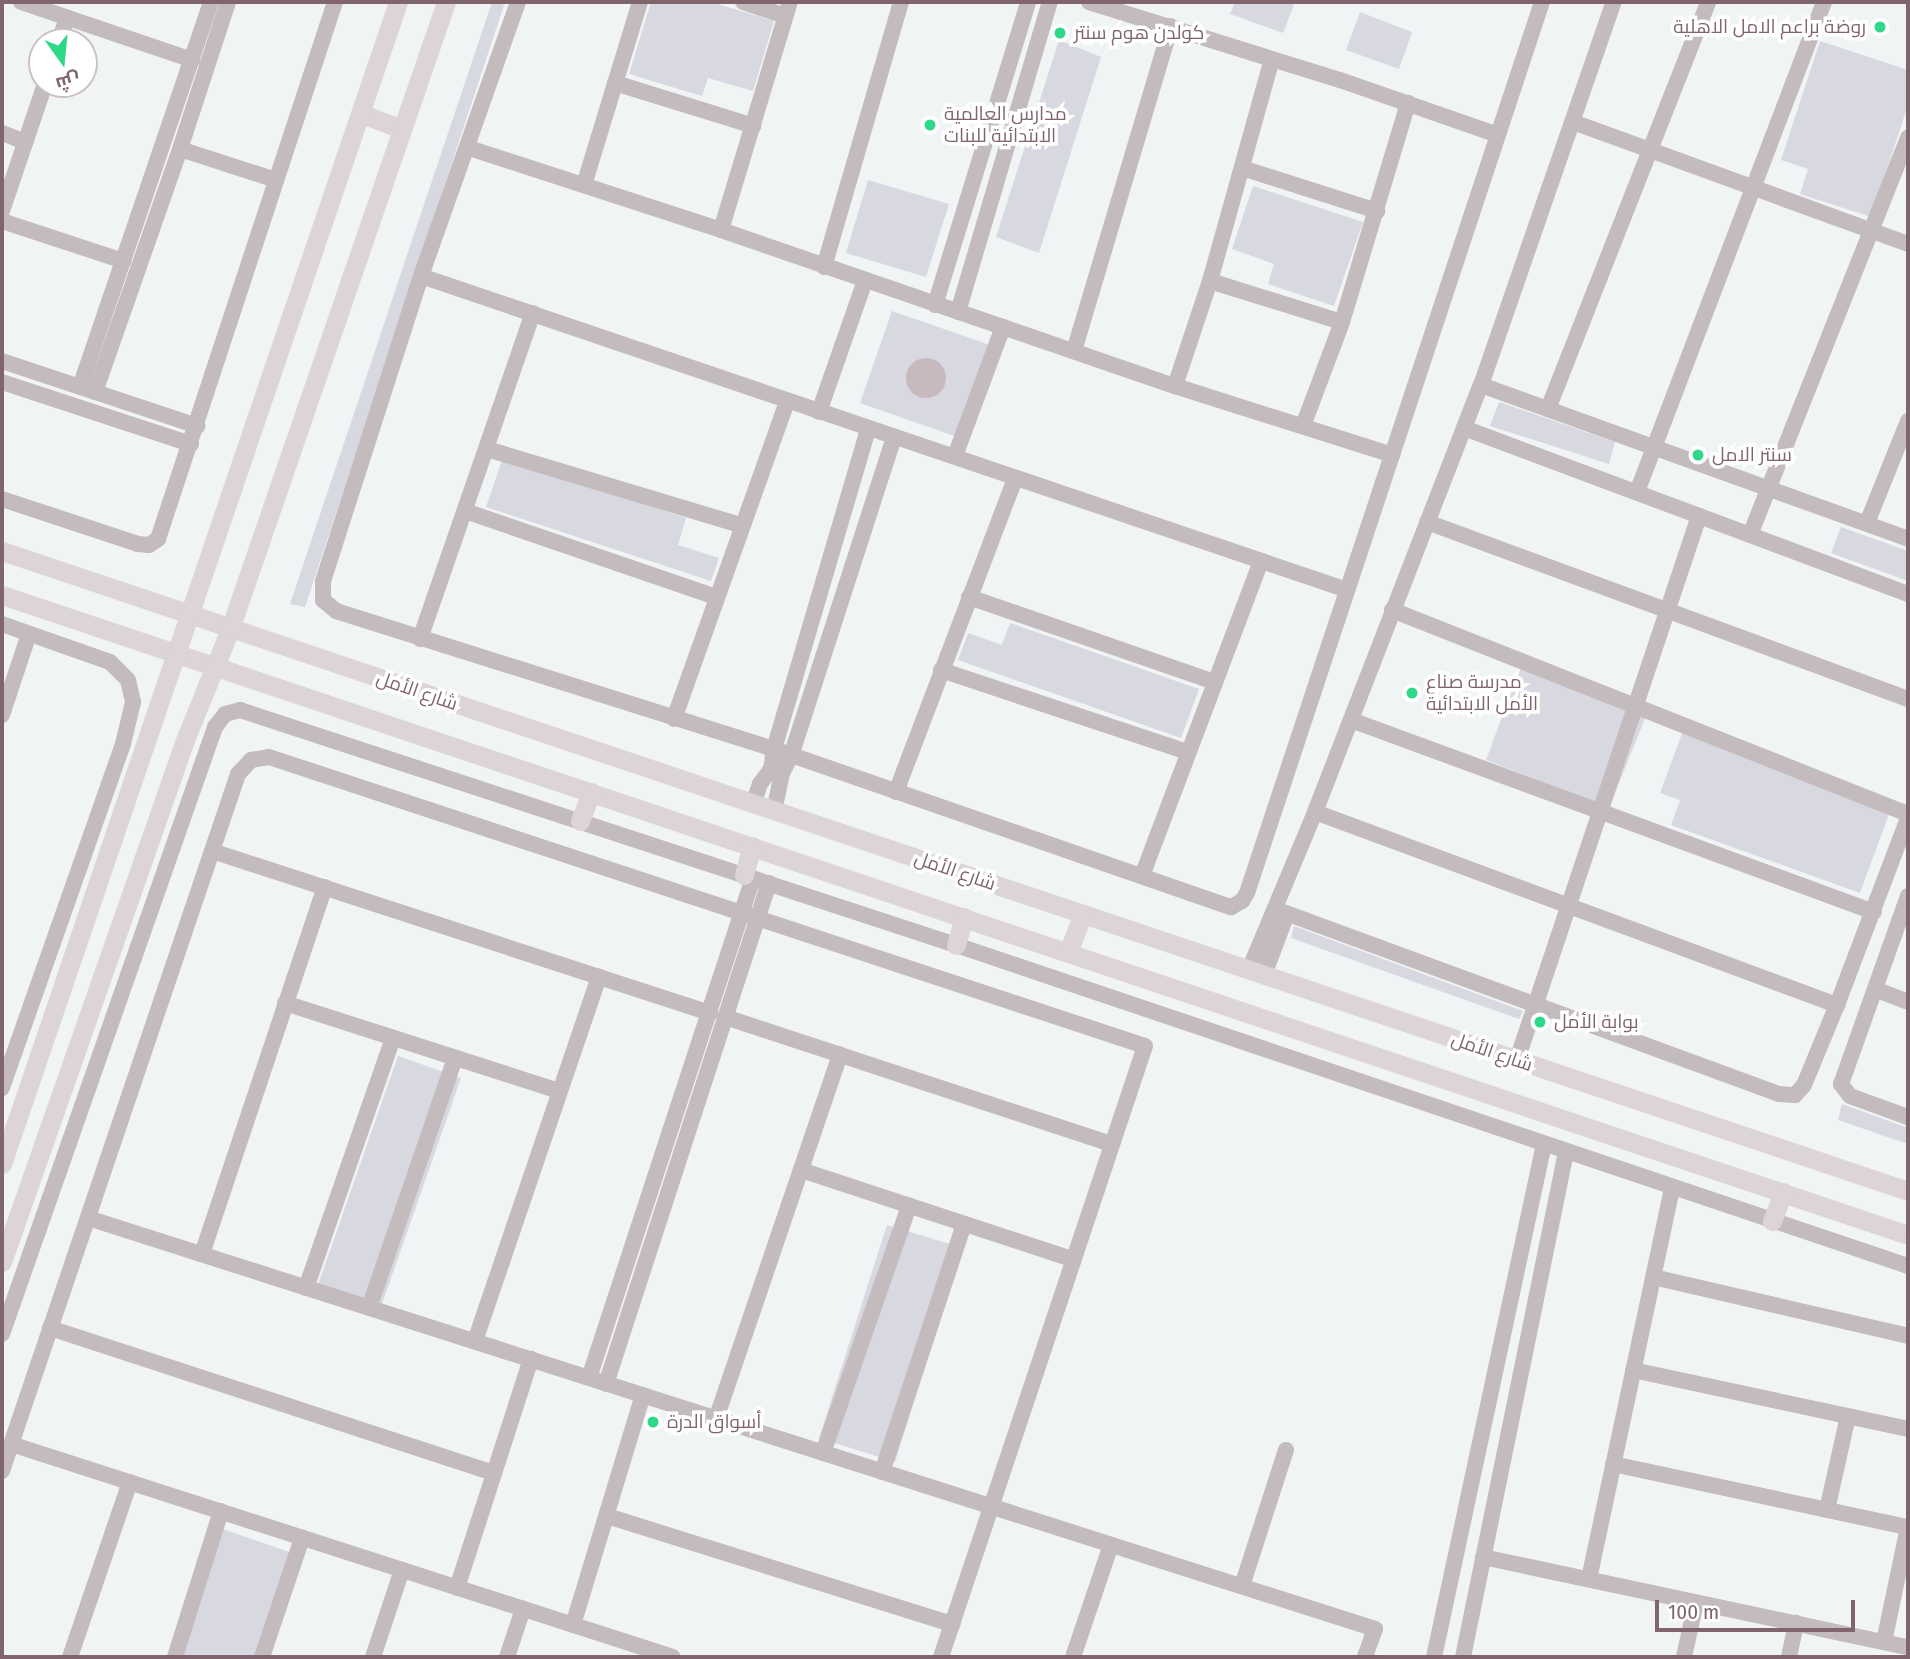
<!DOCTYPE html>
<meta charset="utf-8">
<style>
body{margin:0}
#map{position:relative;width:1910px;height:1659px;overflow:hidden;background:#f1f4f5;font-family:"Fira Sans Condensed",Cairo,sans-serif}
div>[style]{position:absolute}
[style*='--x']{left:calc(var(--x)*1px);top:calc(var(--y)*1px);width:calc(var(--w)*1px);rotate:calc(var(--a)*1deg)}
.green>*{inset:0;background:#d8d8e0}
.water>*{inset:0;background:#c8b9bf}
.round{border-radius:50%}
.minor>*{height:16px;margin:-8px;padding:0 8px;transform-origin:8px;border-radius:8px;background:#c3bbbd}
.major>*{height:19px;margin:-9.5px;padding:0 9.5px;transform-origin:9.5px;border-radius:9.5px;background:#dcd4d6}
.dots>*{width:19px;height:19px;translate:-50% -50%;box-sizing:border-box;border:4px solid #fff;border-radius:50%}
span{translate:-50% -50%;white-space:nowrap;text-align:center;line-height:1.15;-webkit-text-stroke:7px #fff;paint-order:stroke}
.poi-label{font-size:19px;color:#80656c}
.right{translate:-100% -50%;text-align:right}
.left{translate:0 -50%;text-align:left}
.street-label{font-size:19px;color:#80656c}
.frame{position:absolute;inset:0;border:4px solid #80656c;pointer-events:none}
.north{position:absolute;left:28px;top:28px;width:70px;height:70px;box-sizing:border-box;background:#fff;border:2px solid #ccc1c4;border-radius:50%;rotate:165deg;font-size:19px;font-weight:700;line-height:28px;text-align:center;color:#80656c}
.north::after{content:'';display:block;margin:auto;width:24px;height:32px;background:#2ed889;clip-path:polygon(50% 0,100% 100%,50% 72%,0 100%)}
.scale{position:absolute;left:1655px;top:1600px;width:200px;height:32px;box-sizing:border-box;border:4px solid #80656c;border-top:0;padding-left:9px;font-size:21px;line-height:24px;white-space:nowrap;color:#80656c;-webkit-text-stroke:5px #fff;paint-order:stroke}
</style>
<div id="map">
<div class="green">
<div style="clip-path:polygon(492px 2px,505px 2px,305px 607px,290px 604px)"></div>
<div style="clip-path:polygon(651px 2px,711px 2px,774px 21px,753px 91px,708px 78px,702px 96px,629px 74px)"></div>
<div style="clip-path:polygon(1235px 2px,1295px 2px,1283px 33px,1230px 14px)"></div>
<div style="clip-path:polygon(1360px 12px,1412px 32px,1399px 69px,1346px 50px)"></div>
<div style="clip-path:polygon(1059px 40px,1101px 57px,1039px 253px,996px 237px)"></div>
<div style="clip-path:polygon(1820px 41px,1908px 70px,1908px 105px,1871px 217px,1800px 194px,1808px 169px,1781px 160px)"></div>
<div style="clip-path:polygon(868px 180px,949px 204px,926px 277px,846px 253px)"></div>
<div style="clip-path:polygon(1253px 186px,1363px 222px,1334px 306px,1268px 284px,1274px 264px,1232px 249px)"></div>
<div style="clip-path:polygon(892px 311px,990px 345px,957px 437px,860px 403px)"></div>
<div style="clip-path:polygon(1499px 402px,1615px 442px,1609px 464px,1490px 426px)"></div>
<div style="clip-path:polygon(503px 457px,686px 518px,678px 545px,719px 558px,711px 581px,486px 507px)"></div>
<div style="clip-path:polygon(1841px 527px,1908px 551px,1908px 581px,1831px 553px)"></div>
<div style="clip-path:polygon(1010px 623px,1199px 689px,1181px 738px,958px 660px,968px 633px,1002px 645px)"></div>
<div style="clip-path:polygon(1520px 669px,1646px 716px,1609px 808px,1486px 760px)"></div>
<div style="clip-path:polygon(1683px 731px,1892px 806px,1860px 893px,1671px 825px,1680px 800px,1660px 793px)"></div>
<div style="clip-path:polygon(1294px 926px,1523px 1011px,1519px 1019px,1291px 938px)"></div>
<div style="clip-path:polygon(398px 1056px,461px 1078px,381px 1307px,318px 1285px)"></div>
<div style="clip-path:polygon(1842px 1104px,1908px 1128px,1908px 1144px,1838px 1120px)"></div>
<div style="clip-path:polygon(887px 1225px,963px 1248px,895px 1462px,819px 1438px)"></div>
<div style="clip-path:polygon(220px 1528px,295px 1554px,260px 1657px,176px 1657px)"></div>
</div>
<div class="water">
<div class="round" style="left:906px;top:358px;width:40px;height:40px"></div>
</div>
<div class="minor">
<div style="--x:21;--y:2;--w:181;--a:18.7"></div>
<div style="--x:518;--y:2;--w:291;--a:109.5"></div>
<div style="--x:421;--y:276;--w:321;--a:107.8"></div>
<div style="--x:323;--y:582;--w:18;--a:90"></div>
<div style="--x:323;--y:600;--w:17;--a:40"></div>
<div style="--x:336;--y:611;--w:459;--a:17.5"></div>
<div style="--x:774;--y:749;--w:484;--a:19.1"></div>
<div style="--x:1231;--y:907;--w:13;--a:-29"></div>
<div style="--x:1242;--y:901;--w:9;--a:-58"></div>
<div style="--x:1247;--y:893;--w:939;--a:-71.68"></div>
<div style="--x:743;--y:2;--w:44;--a:18.4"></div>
<div style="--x:1089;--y:2;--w:263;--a:17.3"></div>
<div style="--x:1340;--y:80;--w:167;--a:19.2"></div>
<div style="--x:59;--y:42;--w:26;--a:-72"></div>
<div style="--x:615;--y:83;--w:145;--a:17.2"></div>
<div style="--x:1573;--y:122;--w:357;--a:20"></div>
<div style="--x:2;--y:133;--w:25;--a:21"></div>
<div style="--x:469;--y:148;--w:265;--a:18"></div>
<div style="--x:721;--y:230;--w:480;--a:19"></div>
<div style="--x:1175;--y:386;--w:228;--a:17.6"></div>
<div style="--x:180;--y:149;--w:101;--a:17.9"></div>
<div style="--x:1242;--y:168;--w:142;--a:17.7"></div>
<div style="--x:584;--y:185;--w:191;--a:-73"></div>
<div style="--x:2;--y:211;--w:134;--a:-71.3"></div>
<div style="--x:2;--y:221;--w:128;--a:18.2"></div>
<div style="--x:721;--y:230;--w:238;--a:-73.2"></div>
<div style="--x:824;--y:267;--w:276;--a:-73.8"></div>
<div style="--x:421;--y:276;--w:978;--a:18.73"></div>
<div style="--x:1210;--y:281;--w:138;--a:17.3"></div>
<div style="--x:935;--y:305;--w:317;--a:-72.9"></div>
<div style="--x:958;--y:312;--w:323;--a:-73.5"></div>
<div style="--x:1074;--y:351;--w:339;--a:-73.4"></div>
<div style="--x:2;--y:361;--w:206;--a:18.4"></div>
<div style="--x:2;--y:382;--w:199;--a:18.2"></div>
<div style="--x:1481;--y:385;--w:454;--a:19.8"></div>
<div style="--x:1175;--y:386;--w:111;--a:-71.6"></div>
<div style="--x:1210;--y:281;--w:230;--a:-74.4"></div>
<div style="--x:80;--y:387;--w:407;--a:-71.2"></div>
<div style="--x:95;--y:392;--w:257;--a:-70.7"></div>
<div style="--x:180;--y:149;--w:155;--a:-71.9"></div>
<div style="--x:1548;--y:409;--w:437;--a:-68.5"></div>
<div style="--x:819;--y:412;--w:139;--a:-70.7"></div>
<div style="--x:1303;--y:426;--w:111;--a:-69.4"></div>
<div style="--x:1342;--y:322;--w:229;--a:-73.2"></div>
<div style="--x:1464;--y:428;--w:474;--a:20.5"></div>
<div style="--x:487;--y:449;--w:267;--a:16.7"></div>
<div style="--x:955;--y:456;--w:138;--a:-69.6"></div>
<div style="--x:1637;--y:492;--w:524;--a:-69.11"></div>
<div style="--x:2;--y:499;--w:143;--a:18.3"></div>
<div style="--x:138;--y:544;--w:11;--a:5"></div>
<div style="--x:149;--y:545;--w:11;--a:-34"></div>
<div style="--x:158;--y:539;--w:565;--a:-71.76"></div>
<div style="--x:465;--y:511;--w:265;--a:18.9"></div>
<div style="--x:1427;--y:522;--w:513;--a:20.2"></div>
<div style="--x:1867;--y:523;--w:110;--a:-68.1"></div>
<div style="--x:1750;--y:535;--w:428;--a:-68.3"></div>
<div style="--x:969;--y:597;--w:259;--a:19.1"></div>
<div style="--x:1392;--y:610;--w:555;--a:21.57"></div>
<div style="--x:2;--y:624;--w:114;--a:19.4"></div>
<div style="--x:110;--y:662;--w:25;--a:45"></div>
<div style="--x:128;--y:680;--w:23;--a:77"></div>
<div style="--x:133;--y:702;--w:43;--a:103.4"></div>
<div style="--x:123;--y:744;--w:365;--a:109.4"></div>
<div style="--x:420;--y:639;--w:345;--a:-70.9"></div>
<div style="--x:941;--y:670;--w:259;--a:18.4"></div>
<div style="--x:2;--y:715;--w:85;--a:-71.6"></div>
<div style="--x:674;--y:719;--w:337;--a:-70.4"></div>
<div style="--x:1351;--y:720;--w:557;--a:20.16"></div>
<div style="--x:896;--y:792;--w:335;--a:-69.2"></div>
<div style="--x:753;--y:804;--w:21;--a:-71"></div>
<div style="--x:760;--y:784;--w:19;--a:-54"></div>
<div style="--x:771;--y:769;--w:20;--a:-81"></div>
<div style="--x:774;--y:749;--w:334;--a:-73.6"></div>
<div style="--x:774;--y:811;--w:39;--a:-78"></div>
<div style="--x:782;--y:773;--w:19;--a:-62"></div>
<div style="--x:791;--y:756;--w:334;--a:-72.1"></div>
<div style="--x:1315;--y:812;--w:557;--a:20.29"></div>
<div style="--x:212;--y:851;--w:524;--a:18.02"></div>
<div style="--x:1142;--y:876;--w:337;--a:-69.3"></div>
<div style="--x:1908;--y:896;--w:200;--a:109.6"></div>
<div style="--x:1841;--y:1084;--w:15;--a:53"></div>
<div style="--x:1850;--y:1096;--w:62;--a:19.9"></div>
<div style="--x:1275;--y:909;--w:537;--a:20.16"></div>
<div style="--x:1779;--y:1094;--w:16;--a:4"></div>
<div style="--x:1795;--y:1095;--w:13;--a:-48"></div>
<div style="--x:1804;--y:1085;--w:87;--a:-67.6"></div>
<div style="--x:1837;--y:1005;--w:200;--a:-69.2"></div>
<div style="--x:1249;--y:970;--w:171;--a:-67.3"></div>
<div style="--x:1315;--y:812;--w:458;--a:-68.8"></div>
<div style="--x:1481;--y:385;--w:405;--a:-70.9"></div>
<div style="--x:1264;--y:975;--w:65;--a:-69.3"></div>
<div style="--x:1877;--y:990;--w:33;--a:21"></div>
<div style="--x:285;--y:1003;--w:288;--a:17.8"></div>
<div style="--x:725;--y:1017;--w:407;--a:18.2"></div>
<div style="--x:1517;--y:1060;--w:574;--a:-71.5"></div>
<div style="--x:801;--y:1170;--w:287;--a:18.2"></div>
<div style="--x:88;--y:1218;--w:1351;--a:17.71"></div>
<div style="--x:1375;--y:1629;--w:30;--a:110"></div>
<div style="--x:202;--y:1254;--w:387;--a:-71.5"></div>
<div style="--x:1653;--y:1277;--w:262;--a:13"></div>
<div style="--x:306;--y:1288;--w:265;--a:-70.8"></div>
<div style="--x:369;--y:1308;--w:264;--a:-71"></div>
<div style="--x:50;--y:1328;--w:467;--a:18.1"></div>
<div style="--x:2;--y:1334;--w:643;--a:-70.66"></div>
<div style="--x:215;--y:727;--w:16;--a:-52"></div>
<div style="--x:225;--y:714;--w:16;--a:-15"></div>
<div style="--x:240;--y:710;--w:754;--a:18.17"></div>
<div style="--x:956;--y:945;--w:1005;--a:18.63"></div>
<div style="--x:475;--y:1341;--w:385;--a:-71.2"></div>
<div style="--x:1633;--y:1370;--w:281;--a:12.1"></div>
<div style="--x:589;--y:1378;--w:526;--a:-71.84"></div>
<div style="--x:606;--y:1384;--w:527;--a:-71.98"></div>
<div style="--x:716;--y:1419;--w:385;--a:-71.2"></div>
<div style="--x:11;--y:1444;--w:695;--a:17.84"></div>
<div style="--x:823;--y:1453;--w:262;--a:-70.8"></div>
<div style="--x:1613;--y:1464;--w:302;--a:12.1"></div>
<div style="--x:2;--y:1471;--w:736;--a:-71.29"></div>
<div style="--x:238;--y:774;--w:19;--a:-47"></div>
<div style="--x:251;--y:760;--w:18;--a:-9"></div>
<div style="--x:269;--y:757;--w:922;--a:18.26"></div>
<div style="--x:1145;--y:1046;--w:644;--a:108.46"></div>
<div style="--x:882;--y:1472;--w:261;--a:-71.7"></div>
<div style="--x:1827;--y:1510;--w:96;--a:-77.4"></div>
<div style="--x:607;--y:1516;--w:362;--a:17.4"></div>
<div style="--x:1483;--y:1557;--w:434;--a:12"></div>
<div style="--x:1589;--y:1579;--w:401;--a:-78"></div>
<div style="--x:1242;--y:1586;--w:143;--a:-72.1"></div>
<div style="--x:457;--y:1588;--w:241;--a:-72.1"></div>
<div style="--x:573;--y:1625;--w:240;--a:-73.1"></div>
<div style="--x:1884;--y:1642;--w:117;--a:-78.2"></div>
<div style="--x:70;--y:1657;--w:185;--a:-71.1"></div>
<div style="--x:175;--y:1657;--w:153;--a:-72.5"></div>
<div style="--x:262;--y:1657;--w:126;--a:-71.4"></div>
<div style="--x:373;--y:1657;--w:92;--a:-71.6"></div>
<div style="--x:507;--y:1657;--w:51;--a:-71.6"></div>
<div style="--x:1073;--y:1657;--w:118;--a:-71.3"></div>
<div style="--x:1434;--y:1657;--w:525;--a:-77.9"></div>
<div style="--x:1463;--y:1657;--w:515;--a:-78.47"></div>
<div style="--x:1684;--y:1657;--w:56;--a:-77.7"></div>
<div style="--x:1789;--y:1657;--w:35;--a:-78"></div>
</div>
<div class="major">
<div style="--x:362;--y:114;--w:43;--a:20.6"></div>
<div style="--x:2;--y:551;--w:2011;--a:18.56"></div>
<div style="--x:2;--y:595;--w:2011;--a:18.56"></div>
<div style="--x:580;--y:821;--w:31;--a:-69"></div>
<div style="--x:744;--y:875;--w:30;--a:-75"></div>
<div style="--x:956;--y:945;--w:29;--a:-74"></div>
<div style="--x:1068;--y:952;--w:41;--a:-68.5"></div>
<div style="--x:2;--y:1164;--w:1228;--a:-71.18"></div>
<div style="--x:1772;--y:1221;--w:31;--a:-69"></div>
<div style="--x:2;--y:1262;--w:553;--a:-70.68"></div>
<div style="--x:185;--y:740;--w:120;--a:-67.9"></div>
<div style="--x:230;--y:629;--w:663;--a:-70.99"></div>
</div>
<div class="dots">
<div style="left:1880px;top:27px;background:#2ed889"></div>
<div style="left:1060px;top:33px;background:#2ed889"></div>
<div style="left:930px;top:125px;background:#2ed889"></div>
<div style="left:1698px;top:455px;background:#2ed889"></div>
<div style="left:1412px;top:693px;background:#2ed889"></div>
<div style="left:1540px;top:1022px;background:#2ed889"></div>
<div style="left:653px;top:1422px;background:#2ed889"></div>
</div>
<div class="poi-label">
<span class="right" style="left:1866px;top:27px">روضة براعم الامل الاهلية</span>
<span class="left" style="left:1074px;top:33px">كولدن هوم سنتر</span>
<span class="left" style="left:944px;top:125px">مدارس العالمية<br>الابتدائية للبنات</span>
<span class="left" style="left:1712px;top:455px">سنتر الامل</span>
<span class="left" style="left:1426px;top:693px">مدرسة صناع<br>الأمل الابتدائية</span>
<span class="left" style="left:1554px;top:1022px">بوابة الأمل</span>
<span class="left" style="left:667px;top:1422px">أسواق الدرة</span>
</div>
<div class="street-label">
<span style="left:417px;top:691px;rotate:19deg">شارع الأمل</span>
<span style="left:955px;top:871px;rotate:19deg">شارع الأمل</span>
<span style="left:1492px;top:1052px;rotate:19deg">شارع الأمل</span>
</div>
<div class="frame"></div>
<div class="north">ش</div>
<div class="scale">100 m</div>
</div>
